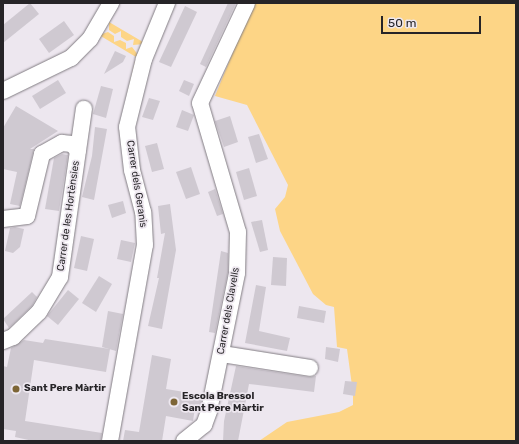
<!DOCTYPE html>
<meta charset="utf-8">
<style>
body{margin:0}
#map{position:relative;width:519px;height:444px;overflow:hidden;background:#ede7ef;font-family:Rubik,sans-serif}
div>[style]{position:absolute}
[style*='--x']{left:calc(var(--x)*1px);top:calc(var(--y)*1px);width:calc(var(--w)*1px);rotate:calc(var(--a)*1deg)}
.green>*{inset:0;background:#fdd586}
.building>*{inset:0;background:#cfc9d1}
.roads{filter:drop-shadow(0 0 1px #817c82) drop-shadow(0 0 1px #817c82)}
.minor>*{height:16px;margin:-8px;padding:0 8px;transform-origin:8px;border-radius:8px;background:#fff}
.dots>*{width:11px;height:11px;translate:-50% -50%;box-sizing:border-box;border:2px solid #ede7ef;border-radius:50%}
span{translate:-50% -50%;white-space:nowrap;text-align:center;line-height:1.15;-webkit-text-stroke:3.5px #ede7ef;paint-order:stroke}
.street-label{font-size:10px;color:#262427}
.poi-label{font-size:10px;color:#262427;font-weight:700}
.left{translate:0 -50%;text-align:left}
.frame{position:absolute;inset:0;border:4px solid #262427;pointer-events:none}
.scale{position:absolute;left:381px;top:16px;width:100px;height:18px;box-sizing:border-box;border:2px solid #262427;border-top:0;padding-left:5px;font-size:12px;line-height:14px;white-space:nowrap;color:#262427;-webkit-text-stroke:3px #ede7ef;paint-order:stroke}
</style>
<div id="map">
<div class="green">
<div style="clip-path:polygon(253px 3px,516px 3px,516px 441px,259px 441px,287px 422px,339px 412px,353px 405px,353px 393px,347px 349px,337px 347px,334px 307px,326px 305px,313px 294px,280px 231px,275px 209px,285px 197px,288px 185px,247px 105px,215px 96px)"></div>
<div style="clip-path:polygon(109px 22px,143px 42px,144px 44px,133px 45px,134px 39px,127px 41px,121px 37px,121px 31px,115px 34px,109px 30px)"></div>
<div style="clip-path:polygon(108px 32px,114px 36px,114px 42px,120px 40px,126px 43px,126px 49px,132px 47px,139px 56px,126px 99px,136px 57px,99px 35px)"></div>
</div>
<div class="building">
<div style="clip-path:polygon(30px 3px,39px 14px,3px 43px,3px 25px)"></div>
<div style="clip-path:polygon(228px 3px,236px 3px,206px 67px,200px 64px)"></div>
<div style="clip-path:polygon(185px 6px,197px 12px,171px 67px,159px 62px)"></div>
<div style="clip-path:polygon(64px 21px,74px 35px,49px 53px,39px 39px)"></div>
<div style="clip-path:polygon(115px 51px,126px 56px,123px 62px,104px 74px)"></div>
<div style="clip-path:polygon(58px 80px,66px 93px,40px 109px,32px 96px)"></div>
<div style="clip-path:polygon(184px 80px,194px 84px,189px 96px,179px 91px)"></div>
<div style="clip-path:polygon(101px 86px,113px 89px,106px 118px,93px 114px)"></div>
<div style="clip-path:polygon(149px 98px,160px 101px,153px 120px,142px 117px)"></div>
<div style="clip-path:polygon(16px 106px,58px 131px,30px 149px,34px 149px,20px 206px,10px 204px,17px 172px,3px 169px,3px 128px)"></div>
<div style="clip-path:polygon(182px 110px,194px 115px,188px 131px,176px 127px)"></div>
<div style="clip-path:polygon(230px 116px,238px 142px,224px 147px,215px 121px)"></div>
<div style="clip-path:polygon(95px 127px,107px 129px,94px 200px,82px 197px,92px 156px)"></div>
<div style="clip-path:polygon(259px 134px,268px 159px,256px 163px,248px 137px)"></div>
<div style="clip-path:polygon(157px 143px,164px 169px,152px 172px,145px 146px)"></div>
<div style="clip-path:polygon(62px 154px,68px 155px,59px 211px,45px 209px,54px 158px)"></div>
<div style="clip-path:polygon(191px 167px,200px 194px,186px 199px,176px 172px)"></div>
<div style="clip-path:polygon(249px 168px,257px 196px,244px 200px,236px 172px)"></div>
<div style="clip-path:polygon(215px 189px,223px 214px,217px 216px,208px 192px)"></div>
<div style="clip-path:polygon(123px 201px,126px 213px,112px 218px,108px 205px)"></div>
<div style="clip-path:polygon(170px 204px,176px 250px,162px 329px,148px 326px,159px 278px,157px 278px,165px 233px,161px 234px,158px 206px)"></div>
<div style="clip-path:polygon(262px 220px,268px 250px,260px 252px,251px 222px)"></div>
<div style="clip-path:polygon(15px 227px,24px 229px,20px 247px,13px 253px,5px 251px,10px 228px)"></div>
<div style="clip-path:polygon(81px 236px,94px 239px,87px 271px,74px 268px)"></div>
<div style="clip-path:polygon(121px 240px,135px 243px,131px 262px,117px 259px)"></div>
<div style="clip-path:polygon(221px 251px,228px 253px,228px 272px,215px 333px,209px 332px)"></div>
<div style="clip-path:polygon(273px 257px,287px 258px,286px 286px,271px 285px)"></div>
<div style="clip-path:polygon(99px 276px,112px 284px,96px 312px,82px 303px)"></div>
<div style="clip-path:polygon(256px 285px,266px 287px,259px 331px,290px 338px,287px 351px,245px 343px)"></div>
<div style="clip-path:polygon(68px 290px,79px 299px,58px 325px,47px 316px)"></div>
<div style="clip-path:polygon(32px 292px,37px 297px,32px 306px,9px 328px,3px 319px)"></div>
<div style="clip-path:polygon(299px 306px,326px 311px,324px 323px,297px 318px)"></div>
<div style="clip-path:polygon(108px 311px,123px 314px,116px 351px,102px 347px)"></div>
<div style="clip-path:polygon(45px 339px,110px 349px,106px 372px,34px 360px,25px 421px,102px 433px,101px 441px,33px 441px,15px 437px,16px 431px,3px 429px,3px 366px,7px 367px,11px 348px,24px 340px,43px 343px)"></div>
<div style="clip-path:polygon(326px 347px,340px 349px,338px 362px,325px 359px)"></div>
<div style="clip-path:polygon(152px 355px,171px 359px,166px 389px,203px 395px,200px 408px,195px 408px,193px 421px,166px 416px,162px 441px,123px 441px,125px 430px,139px 432px)"></div>
<div style="clip-path:polygon(236px 366px,309px 377px,316px 376px,314px 392px,249px 384px,238px 441px,223px 441px,224px 421px)"></div>
<div style="clip-path:polygon(345px 381px,357px 382px,355px 396px,343px 394px)"></div>
</div>
<div class="roads">
<div class="minor">
<div style="--x:3;--y:91;--w:76;--a:-25.9"></div>
<div style="--x:71;--y:58;--w:27;--a:-45"></div>
<div style="--x:90;--y:39;--w:42;--a:-59.7"></div>
<div style="--x:3;--y:219;--w:24;--a:-7"></div>
<div style="--x:27;--y:216;--w:64;--a:-76.4"></div>
<div style="--x:42;--y:154;--w:23;--a:-29"></div>
<div style="--x:62;--y:143;--w:10;--a:6"></div>
<div style="--x:72;--y:144;--w:9;--a:49"></div>
<div style="--x:3;--y:341;--w:11;--a:-22"></div>
<div style="--x:13;--y:337;--w:36;--a:-44"></div>
<div style="--x:39;--y:312;--w:41;--a:-59"></div>
<div style="--x:60;--y:277;--w:170;--a:-81.9"></div>
<div style="--x:222;--y:354;--w:89;--a:9"></div>
<div style="--x:110;--y:441;--w:199;--a:-79.9"></div>
<div style="--x:145;--y:245;--w:33;--a:-93"></div>
<div style="--x:143;--y:212;--w:43;--a:-104.7"></div>
<div style="--x:132;--y:170;--w:43;--a:-96.6"></div>
<div style="--x:127;--y:127;--w:70;--a:-76"></div>
<div style="--x:144;--y:59;--w:61;--a:-67.7"></div>
<div style="--x:184;--y:441;--w:26;--a:-39"></div>
<div style="--x:204;--y:425;--w:15;--a:-70"></div>
<div style="--x:209;--y:411;--w:141;--a:-78.5"></div>
<div style="--x:237;--y:273;--w:41;--a:-88.6"></div>
<div style="--x:238;--y:232;--w:134;--a:-106.4"></div>
<div style="--x:200;--y:103;--w:110;--a:-64.8"></div>
</div>
</div>
<div class="dots">
<div style="left:16px;top:389px;background:#7d6536"></div>
<div style="left:174px;top:402px;background:#7d6536"></div>
</div>
<div class="street-label">
<span style="left:136px;top:184px;rotate:81deg">Carrer dels Geranis</span>
<span style="left:69px;top:216px;rotate:-82deg">Carrer de les Hortènsies</span>
<span style="left:229px;top:311px;rotate:-80deg">Carrer dels Clavells</span>
</div>
<div class="poi-label">
<span class="left" style="left:24px;top:389px">Sant Pere Màrtir</span>
<span class="left" style="left:182px;top:402px">Escola Bressol<br>Sant Pere Màrtir</span>
</div>
<div class="frame"></div>
<div class="scale">50 m</div>
</div>
